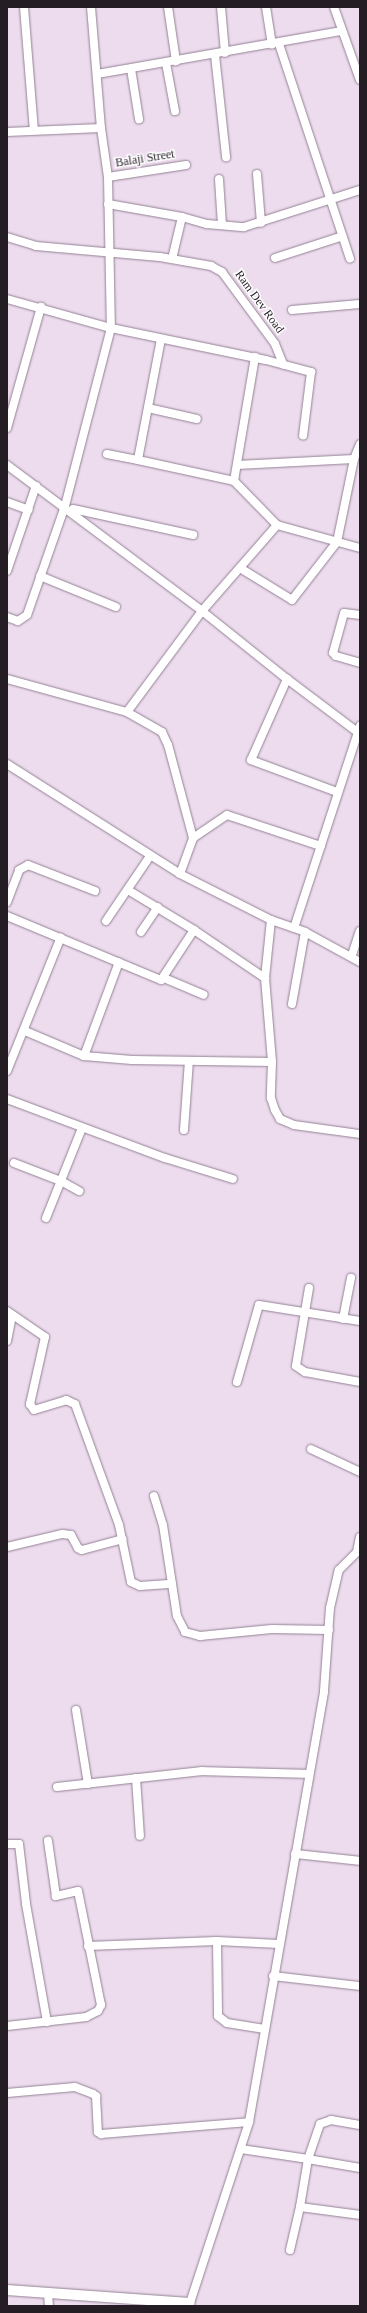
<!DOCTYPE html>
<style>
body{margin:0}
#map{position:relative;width:367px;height:2313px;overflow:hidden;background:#eddbee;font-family:Georgia,serif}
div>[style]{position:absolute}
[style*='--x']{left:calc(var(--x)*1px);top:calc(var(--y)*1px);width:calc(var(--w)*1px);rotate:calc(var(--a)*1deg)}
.roads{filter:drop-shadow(0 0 1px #938294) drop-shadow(0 0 1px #938294)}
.minor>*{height:8px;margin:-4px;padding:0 4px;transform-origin:4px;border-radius:4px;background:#fff}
.tertiary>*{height:10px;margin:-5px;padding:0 5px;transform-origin:5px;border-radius:5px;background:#fff}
span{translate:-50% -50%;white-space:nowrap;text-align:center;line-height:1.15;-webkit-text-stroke:3px #fff;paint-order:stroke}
.street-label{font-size:12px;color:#241d24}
.frame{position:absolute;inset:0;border:8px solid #241d24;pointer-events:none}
</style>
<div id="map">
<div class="roads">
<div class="minor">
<div style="--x:24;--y:7;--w:123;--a:85.4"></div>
<div style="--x:91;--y:7;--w:121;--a:85.3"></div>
<div style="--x:168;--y:7;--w:55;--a:81.6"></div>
<div style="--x:221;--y:7;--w:46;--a:85"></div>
<div style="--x:266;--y:7;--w:38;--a:81"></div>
<div style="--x:334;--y:7;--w:77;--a:70.4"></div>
<div style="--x:279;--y:44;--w:226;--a:71.7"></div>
<div style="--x:215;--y:55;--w:103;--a:83.8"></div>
<div style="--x:166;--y:63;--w:49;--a:79.4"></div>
<div style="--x:131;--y:69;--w:51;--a:80.9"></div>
<div style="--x:97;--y:74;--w:249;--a:-10"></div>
<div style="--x:7;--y:132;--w:94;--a:-2.4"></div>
<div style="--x:101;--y:128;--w:49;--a:81.9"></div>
<div style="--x:108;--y:177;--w:151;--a:88.9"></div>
<div style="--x:111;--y:328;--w:184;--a:104.5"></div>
<div style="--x:65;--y:506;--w:115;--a:109.2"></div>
<div style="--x:27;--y:615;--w:11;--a:146"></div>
<div style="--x:18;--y:621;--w:12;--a:-160"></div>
<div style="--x:257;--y:174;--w:49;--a:85.3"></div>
<div style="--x:108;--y:177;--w:79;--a:-8.7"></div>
<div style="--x:219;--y:179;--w:46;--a:86.3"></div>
<div style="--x:108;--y:204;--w:75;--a:10"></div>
<div style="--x:182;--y:217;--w:26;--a:16"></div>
<div style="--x:207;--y:224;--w:37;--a:5"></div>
<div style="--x:244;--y:227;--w:122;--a:-17.7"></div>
<div style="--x:7;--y:237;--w:30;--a:17"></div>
<div style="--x:36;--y:246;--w:124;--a:5.1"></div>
<div style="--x:160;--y:257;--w:52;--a:10"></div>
<div style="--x:211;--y:266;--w:13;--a:29"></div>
<div style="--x:222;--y:272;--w:89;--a:53.6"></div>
<div style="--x:275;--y:344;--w:22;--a:68"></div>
<div style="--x:275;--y:258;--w:71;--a:-17.9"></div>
<div style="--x:172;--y:259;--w:43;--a:-76.6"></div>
<div style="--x:7;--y:299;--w:108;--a:15.6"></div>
<div style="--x:111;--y:328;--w:158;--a:11.7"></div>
<div style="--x:266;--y:360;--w:47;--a:14.9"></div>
<div style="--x:311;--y:372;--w:64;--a:97.1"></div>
<div style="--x:292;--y:310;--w:68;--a:-5"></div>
<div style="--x:161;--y:339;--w:123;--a:100.8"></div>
<div style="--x:138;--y:460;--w:98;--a:12.3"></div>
<div style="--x:148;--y:408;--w:50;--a:12.7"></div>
<div style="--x:7;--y:428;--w:126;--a:-74.3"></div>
<div style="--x:107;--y:454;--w:32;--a:11"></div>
<div style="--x:7;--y:465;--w:244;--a:36.8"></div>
<div style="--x:202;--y:611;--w:114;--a:-48.9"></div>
<div style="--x:277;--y:525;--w:62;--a:-134.3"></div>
<div style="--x:234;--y:481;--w:126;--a:-80.4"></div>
<div style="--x:237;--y:465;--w:117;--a:-2.9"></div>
<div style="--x:7;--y:502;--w:23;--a:20"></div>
<div style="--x:73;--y:509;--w:123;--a:12.2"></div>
<div style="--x:277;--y:525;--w:86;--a:15.5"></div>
<div style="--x:240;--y:568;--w:61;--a:31.6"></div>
<div style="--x:292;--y:600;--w:73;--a:-52.2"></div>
<div style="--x:337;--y:542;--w:85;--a:-78.4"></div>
<div style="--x:354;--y:459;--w:16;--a:-68"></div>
<div style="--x:7;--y:571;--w:90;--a:-71.2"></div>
<div style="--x:40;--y:576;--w:82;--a:22.2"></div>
<div style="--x:360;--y:615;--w:16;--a:-173"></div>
<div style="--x:344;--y:613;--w:41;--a:105.4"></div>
<div style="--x:333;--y:653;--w:4;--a:45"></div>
<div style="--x:336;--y:656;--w:25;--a:16"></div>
<div style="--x:7;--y:679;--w:124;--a:15.4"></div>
<div style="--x:7;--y:764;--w:205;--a:32.4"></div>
<div style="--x:180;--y:874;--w:102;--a:26.8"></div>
<div style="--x:271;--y:920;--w:36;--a:19"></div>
<div style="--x:305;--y:932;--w:63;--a:28.6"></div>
<div style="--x:337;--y:792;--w:92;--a:-159.6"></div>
<div style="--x:251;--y:760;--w:89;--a:-66"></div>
<div style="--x:287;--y:679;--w:91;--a:37"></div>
<div style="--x:193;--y:838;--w:96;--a:-105"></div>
<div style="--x:168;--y:745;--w:14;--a:-115"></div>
<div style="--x:162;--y:732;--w:40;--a:-150.3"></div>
<div style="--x:127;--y:712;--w:126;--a:-53.4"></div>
<div style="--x:202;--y:611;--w:109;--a:38.7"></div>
<div style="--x:180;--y:874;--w:38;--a:-70"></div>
<div style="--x:193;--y:838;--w:41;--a:-34.1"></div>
<div style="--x:227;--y:815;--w:99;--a:18.3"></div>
<div style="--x:7;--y:902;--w:34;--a:-69"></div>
<div style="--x:19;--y:870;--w:10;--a:-29"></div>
<div style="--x:28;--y:865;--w:72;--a:21.2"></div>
<div style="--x:7;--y:916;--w:167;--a:22.6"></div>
<div style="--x:161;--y:980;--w:60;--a:-56.6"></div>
<div style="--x:194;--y:930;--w:77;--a:-148.8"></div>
<div style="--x:271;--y:920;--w:58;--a:95.9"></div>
<div style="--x:265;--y:978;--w:84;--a:85.2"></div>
<div style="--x:272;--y:1062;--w:36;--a:92"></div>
<div style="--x:271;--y:1098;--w:13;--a:72"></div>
<div style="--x:275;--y:1110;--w:10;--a:61"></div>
<div style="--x:280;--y:1119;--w:15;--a:23"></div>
<div style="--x:294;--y:1125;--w:67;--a:7.8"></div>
<div style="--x:106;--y:921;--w:78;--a:-55.9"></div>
<div style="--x:294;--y:928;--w:213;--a:-71.9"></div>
<div style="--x:194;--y:930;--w:86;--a:34.1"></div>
<div style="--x:141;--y:932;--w:30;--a:-56"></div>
<div style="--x:352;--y:955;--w:25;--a:-72"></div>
<div style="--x:164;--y:978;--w:43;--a:23"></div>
<div style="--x:292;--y:1004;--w:73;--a:-79.8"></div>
<div style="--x:25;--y:1031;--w:64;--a:23"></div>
<div style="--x:84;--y:1056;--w:48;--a:4.8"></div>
<div style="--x:132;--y:1060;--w:140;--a:0.8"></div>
<div style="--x:84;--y:1056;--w:100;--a:-69.6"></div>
<div style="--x:7;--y:1071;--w:144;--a:-68.1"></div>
<div style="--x:7;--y:1099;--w:169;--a:20.5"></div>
<div style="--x:165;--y:1158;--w:71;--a:17.2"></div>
<div style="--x:184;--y:1130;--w:69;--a:-85.9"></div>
<div style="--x:14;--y:1163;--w:50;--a:21"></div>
<div style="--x:61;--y:1181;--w:21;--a:29"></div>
<div style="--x:46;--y:1218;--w:97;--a:-68.2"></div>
<div style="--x:309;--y:1288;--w:79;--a:99.5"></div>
<div style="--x:296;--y:1366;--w:11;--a:34"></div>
<div style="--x:305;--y:1372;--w:56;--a:10.3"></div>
<div style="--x:7;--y:1311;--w:46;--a:34.4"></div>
<div style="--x:45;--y:1337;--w:69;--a:102.6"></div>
<div style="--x:30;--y:1404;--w:7;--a:56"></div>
<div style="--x:34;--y:1410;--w:34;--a:-17"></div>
<div style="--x:66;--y:1400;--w:10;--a:24"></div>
<div style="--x:75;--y:1404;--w:129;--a:70"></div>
<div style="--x:119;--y:1525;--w:58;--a:78.1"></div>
<div style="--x:131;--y:1582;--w:10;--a:24"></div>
<div style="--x:140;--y:1586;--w:32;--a:-4"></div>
<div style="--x:343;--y:1319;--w:42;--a:-79"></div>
<div style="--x:7;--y:1341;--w:26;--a:-79"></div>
<div style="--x:237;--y:1382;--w:80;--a:-74.1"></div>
<div style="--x:259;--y:1305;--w:102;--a:9"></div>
<div style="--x:311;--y:1449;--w:54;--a:25.1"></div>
<div style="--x:154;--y:1496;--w:30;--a:73"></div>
<div style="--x:163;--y:1525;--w:92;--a:81.3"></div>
<div style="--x:177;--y:1616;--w:18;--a:63"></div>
<div style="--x:185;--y:1632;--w:16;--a:15"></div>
<div style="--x:200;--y:1636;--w:72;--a:-5.6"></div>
<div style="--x:272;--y:1629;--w:57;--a:1"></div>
<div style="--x:7;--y:1547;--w:57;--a:-13.3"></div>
<div style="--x:62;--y:1534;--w:9;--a:6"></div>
<div style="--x:71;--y:1535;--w:15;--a:62"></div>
<div style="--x:78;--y:1548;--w:4;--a:27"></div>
<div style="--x:82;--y:1550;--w:42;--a:-15"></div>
<div style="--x:76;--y:1710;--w:75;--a:80.8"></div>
<div style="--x:136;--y:1778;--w:58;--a:86.1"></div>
<div style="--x:57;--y:1787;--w:146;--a:-6.3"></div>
<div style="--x:202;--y:1771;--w:106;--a:1.6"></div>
<div style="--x:7;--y:1844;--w:12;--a:0"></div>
<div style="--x:19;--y:1844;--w:60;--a:83.3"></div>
<div style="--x:26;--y:1904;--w:120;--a:79.9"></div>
<div style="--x:295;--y:1854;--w:65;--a:6.1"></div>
<div style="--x:217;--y:1941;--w:75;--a:89.2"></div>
<div style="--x:218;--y:2016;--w:11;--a:38"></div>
<div style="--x:227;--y:2023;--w:38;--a:9"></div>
<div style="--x:88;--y:1946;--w:129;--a:-2.2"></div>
<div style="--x:217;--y:1941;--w:62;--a:2.8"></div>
<div style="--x:273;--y:1976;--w:88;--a:6.6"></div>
<div style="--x:7;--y:2026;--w:80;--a:-6.5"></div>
<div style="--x:86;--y:2017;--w:13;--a:-27"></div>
<div style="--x:98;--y:2011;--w:7;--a:-63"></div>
<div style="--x:101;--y:2005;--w:116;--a:-101.4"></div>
<div style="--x:78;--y:1891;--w:23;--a:167"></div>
<div style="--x:56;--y:1896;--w:56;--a:-98.3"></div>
<div style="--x:7;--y:2093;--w:68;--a:-5"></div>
<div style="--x:75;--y:2087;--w:19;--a:21"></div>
<div style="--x:93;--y:2094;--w:4;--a:34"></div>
<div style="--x:96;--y:2096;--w:36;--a:87"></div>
<div style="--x:98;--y:2132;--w:4;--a:34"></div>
<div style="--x:101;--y:2134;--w:148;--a:-4.6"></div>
<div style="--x:241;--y:2149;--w:68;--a:8.5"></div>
<div style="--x:308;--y:2159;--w:37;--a:-71"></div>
<div style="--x:320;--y:2124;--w:12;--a:-20"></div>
<div style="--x:331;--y:2120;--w:29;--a:10"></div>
<div style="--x:360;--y:2168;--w:53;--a:-170.2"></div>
<div style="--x:308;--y:2159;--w:49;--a:99.5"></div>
<div style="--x:300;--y:2207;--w:61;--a:7.6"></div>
<div style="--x:290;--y:2250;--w:44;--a:-76.9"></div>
<div style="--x:48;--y:2293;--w:13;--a:86"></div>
<div style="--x:189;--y:2306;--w:194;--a:-71.9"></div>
<div style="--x:249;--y:2122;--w:437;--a:-80.1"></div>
<div style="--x:324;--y:1691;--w:83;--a:-85.9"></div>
<div style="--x:330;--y:1608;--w:39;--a:-77"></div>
<div style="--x:339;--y:1570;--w:25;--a:-45"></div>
<div style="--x:357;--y:1552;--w:15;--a:-79"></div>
</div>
<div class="tertiary">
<div style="--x:7;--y:2290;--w:183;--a:4.1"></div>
</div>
</div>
<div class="street-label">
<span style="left:145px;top:159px;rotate:-9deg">Balaji Street</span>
<span style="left:259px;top:302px;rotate:54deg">Ram Dev Road</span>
</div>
<div class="frame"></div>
</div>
